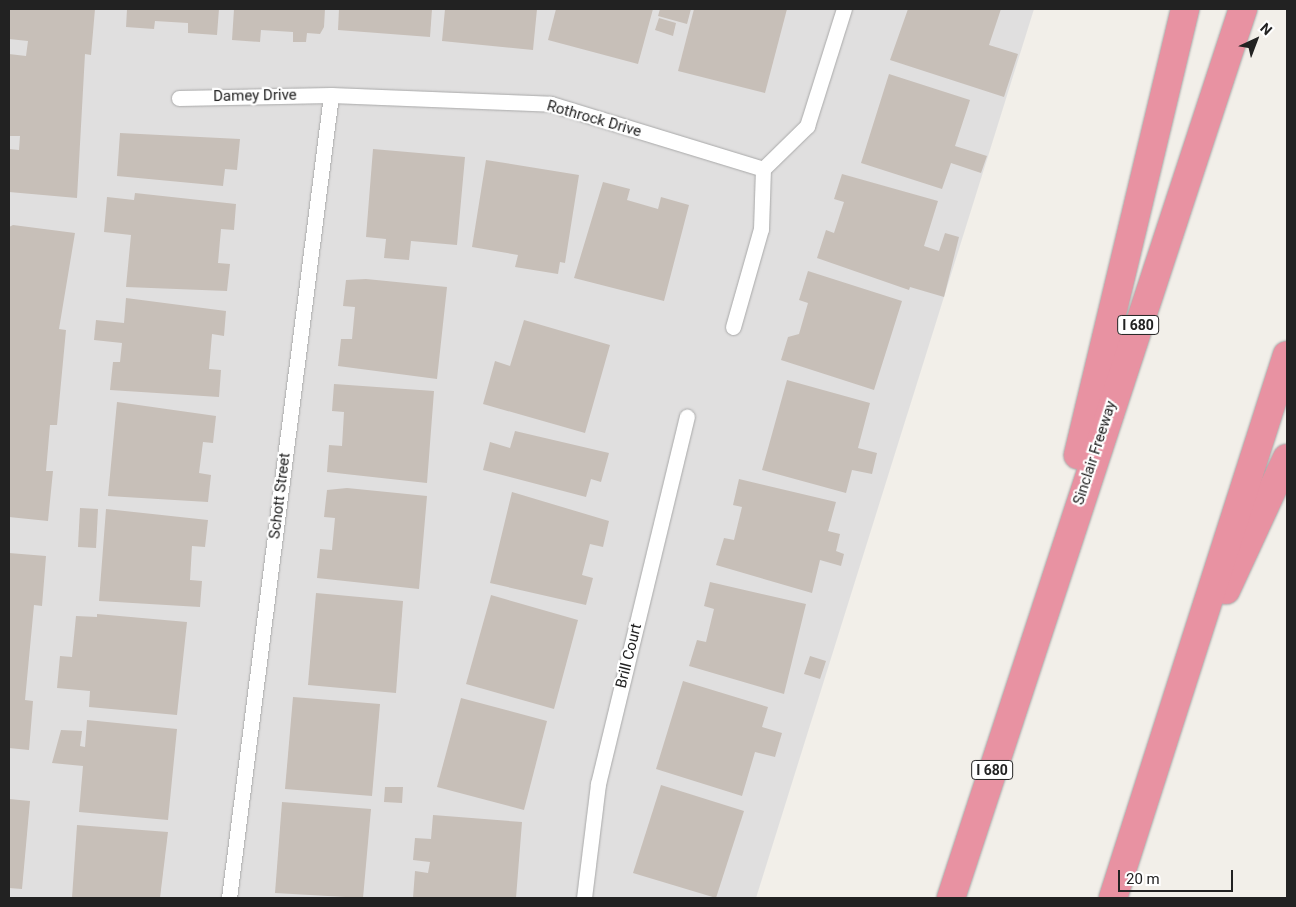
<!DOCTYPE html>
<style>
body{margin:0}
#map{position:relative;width:1296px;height:907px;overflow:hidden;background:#f2efe9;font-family:Roboto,sans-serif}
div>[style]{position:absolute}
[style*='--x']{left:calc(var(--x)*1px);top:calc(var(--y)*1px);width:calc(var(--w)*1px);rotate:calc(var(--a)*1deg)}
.residential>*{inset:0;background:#e0dfdf}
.building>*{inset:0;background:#c7bfb8}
.roads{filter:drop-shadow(0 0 1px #a9a9a9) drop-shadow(0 0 1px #a9a9a9)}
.lane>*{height:15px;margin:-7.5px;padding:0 7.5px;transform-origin:7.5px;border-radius:7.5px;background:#fff}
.highway>*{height:28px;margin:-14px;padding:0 14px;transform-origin:14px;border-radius:14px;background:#e892a2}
span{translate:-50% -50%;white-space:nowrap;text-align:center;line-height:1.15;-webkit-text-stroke:4.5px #fff;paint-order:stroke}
.shield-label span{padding:1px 4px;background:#fff;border:1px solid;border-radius:4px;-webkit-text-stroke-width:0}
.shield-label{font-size:14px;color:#222;font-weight:700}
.street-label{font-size:15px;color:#222}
.frame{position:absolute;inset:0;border:10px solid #222;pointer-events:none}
.north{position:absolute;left:1231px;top:15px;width:50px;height:50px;-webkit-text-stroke:4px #fff;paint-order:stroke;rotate:43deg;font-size:14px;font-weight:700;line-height:20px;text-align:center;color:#222}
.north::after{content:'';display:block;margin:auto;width:18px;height:22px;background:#222;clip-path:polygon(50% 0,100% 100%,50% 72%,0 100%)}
.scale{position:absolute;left:1118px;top:870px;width:115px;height:22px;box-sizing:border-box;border:2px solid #222;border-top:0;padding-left:6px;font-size:15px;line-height:18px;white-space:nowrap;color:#222;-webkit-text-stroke:4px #fff;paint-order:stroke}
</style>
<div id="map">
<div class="residential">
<div style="clip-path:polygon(9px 9px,1034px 9px,756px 898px,9px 898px)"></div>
</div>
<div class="building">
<div style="clip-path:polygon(9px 9px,95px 9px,91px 55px,85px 54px,77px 198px,9px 192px,9px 149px,19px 150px,20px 136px,9px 136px,9px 54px,26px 56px,28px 41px,9px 39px)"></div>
<div style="clip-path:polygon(127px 9px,219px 9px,217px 35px,188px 33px,188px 23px,155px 21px,154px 29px,126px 27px)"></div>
<div style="clip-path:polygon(234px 9px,325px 9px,324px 27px,320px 34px,307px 33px,306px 42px,293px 42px,293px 32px,261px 30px,260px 42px,232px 40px)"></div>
<div style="clip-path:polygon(339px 9px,432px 9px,430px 37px,338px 30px)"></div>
<div style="clip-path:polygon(445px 9px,537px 9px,533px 50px,442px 41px)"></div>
<div style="clip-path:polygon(556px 9px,653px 9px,638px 64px,548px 40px)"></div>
<div style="clip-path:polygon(660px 9px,691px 9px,687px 24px,658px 16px)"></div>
<div style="clip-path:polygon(694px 9px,787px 9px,765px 93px,678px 71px)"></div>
<div style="clip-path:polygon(908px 9px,1001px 9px,989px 45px,1018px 54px,1004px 97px,890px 60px)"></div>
<div style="clip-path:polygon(659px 18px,676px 23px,673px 36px,655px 30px)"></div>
<div style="clip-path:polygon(889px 74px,970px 100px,955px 146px,987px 156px,981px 173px,951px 163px,942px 189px,861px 163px)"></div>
<div style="clip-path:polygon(120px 133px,240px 139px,237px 170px,225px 169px,223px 186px,117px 176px)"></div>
<div style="clip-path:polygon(373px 149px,465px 157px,457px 245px,411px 241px,409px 260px,384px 258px,386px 239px,366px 237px)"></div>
<div style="clip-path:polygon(486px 160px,579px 175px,565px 263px,560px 262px,558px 274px,515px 267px,518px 255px,472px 247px)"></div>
<div style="clip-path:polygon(842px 174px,938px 201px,924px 246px,939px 251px,945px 233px,959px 237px,944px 297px,910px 287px,909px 290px,817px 258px,826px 230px,834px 233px,844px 202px,834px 199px)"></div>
<div style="clip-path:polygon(603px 182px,630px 189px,627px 200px,658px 209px,661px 197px,689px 205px,664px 301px,574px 278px)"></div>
<div style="clip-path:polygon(135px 193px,236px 204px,234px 230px,221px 229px,218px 263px,230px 264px,227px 291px,126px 287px,131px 235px,104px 232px,107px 197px,134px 200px)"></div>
<div style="clip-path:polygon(13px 225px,75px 233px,59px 329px,66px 330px,57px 425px,50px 425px,46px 471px,53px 471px,48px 521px,9px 517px,9px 227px)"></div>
<div style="clip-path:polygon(808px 271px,902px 301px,874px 390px,781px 360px,788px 337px,799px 334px,808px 303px,799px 300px)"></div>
<div style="clip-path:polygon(366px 279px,447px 287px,437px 379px,338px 366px,341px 339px,352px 339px,355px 307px,343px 306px,346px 280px)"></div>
<div style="clip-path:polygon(126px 298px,226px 311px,224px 336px,212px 334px,209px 369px,221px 370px,219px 397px,110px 390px,113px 362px,120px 362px,122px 343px,94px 340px,96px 320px,124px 323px)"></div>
<div style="clip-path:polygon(524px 320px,610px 345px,585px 433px,483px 404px,495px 361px,510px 366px)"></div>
<div style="clip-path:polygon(787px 380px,870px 403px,858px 448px,877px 453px,872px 474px,852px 470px,846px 493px,762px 470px)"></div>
<div style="clip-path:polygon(334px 384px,434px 391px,427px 483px,327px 472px,329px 445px,342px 446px,344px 412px,332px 411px)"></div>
<div style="clip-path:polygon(117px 402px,216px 416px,213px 443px,203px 442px,199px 473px,211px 475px,208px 502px,108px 496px)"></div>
<div style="clip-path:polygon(515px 431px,609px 453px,601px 482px,591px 479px,586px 497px,483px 470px,490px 442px,510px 448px)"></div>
<div style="clip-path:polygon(739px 479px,836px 502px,828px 531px,840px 534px,836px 551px,844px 554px,841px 566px,820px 560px,812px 593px,716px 565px,724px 538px,734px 540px,742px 507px,733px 505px)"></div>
<div style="clip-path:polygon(347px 488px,427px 496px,419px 589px,317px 578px,320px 549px,332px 550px,335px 518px,324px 517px,327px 490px)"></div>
<div style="clip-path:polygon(512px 492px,609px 521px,603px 547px,590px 544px,582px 575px,593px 578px,586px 605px,490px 583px)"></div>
<div style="clip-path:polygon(80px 508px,98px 509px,96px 548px,78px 547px)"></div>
<div style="clip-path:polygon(106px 509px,208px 520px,205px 547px,192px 546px,190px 580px,202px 581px,200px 607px,99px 601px)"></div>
<div style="clip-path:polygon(9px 553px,46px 556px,42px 606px,34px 605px,25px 700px,33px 701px,29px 750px,9px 748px)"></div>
<div style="clip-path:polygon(710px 582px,806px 604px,784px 694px,689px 666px,697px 640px,706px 642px,714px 609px,704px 606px)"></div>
<div style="clip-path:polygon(316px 593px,403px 601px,396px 693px,308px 685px)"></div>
<div style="clip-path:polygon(491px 595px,578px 620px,554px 709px,466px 684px)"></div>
<div style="clip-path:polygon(97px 614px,187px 622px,177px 715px,89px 707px,90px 691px,57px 688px,60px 656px,72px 657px,76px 616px,97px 617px)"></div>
<div style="clip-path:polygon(810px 656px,826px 661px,820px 679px,804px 674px)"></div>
<div style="clip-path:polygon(683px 681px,768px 707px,762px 727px,782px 733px,775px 757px,755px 752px,742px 796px,656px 769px)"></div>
<div style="clip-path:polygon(293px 697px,380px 704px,372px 796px,285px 789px)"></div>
<div style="clip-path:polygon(461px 698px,547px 721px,524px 810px,437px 787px)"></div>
<div style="clip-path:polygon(87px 720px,177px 729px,168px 820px,79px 812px,83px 766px,52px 763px,61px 730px,82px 731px,80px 746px,85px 747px)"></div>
<div style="clip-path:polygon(661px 785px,744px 811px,716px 898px,633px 873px)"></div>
<div style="clip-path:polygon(385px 787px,403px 787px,402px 803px,384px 802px)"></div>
<div style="clip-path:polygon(9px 799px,30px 801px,22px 889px,9px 888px)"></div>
<div style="clip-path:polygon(282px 802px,371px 809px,363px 898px,275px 893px)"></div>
<div style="clip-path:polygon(433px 815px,522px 822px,516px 898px,413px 898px,415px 871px,428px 873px,430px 862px,413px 860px,415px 838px,431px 839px)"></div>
<div style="clip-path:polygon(77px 825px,168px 832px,160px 898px,72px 898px)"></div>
</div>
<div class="roads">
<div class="lane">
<div style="--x:179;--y:98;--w:152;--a:-1.1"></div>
<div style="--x:331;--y:95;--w:220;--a:2.3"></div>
<div style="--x:551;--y:104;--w:222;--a:17"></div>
<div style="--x:763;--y:169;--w:62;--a:-44.3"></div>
<div style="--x:807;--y:126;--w:123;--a:-72.5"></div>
<div style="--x:733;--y:327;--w:102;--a:-74.1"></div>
<div style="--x:761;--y:229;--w:60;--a:-88.1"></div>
<div style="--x:229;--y:898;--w:809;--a:-82.76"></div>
<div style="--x:584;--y:898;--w:115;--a:-83"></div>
<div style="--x:598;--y:784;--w:378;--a:-76.4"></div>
</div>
<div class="highway">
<div style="--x:1078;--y:455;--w:459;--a:-76.5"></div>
<div style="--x:1226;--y:590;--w:145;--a:-65.2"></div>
<div style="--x:951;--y:898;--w:936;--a:-71.82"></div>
<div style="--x:1113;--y:898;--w:570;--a:-72.23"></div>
</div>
</div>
<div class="shield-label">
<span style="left:1138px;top:325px">I 680</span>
<span style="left:992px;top:770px">I 680</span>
</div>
<div class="street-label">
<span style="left:255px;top:96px;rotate:-1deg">Damey Drive</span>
<span style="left:594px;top:119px;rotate:16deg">Rothrock Drive</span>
<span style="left:1095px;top:453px;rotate:-72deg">Sinclair Freeway</span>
<span style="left:280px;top:496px;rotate:-83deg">Schott Street</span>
<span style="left:629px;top:656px;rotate:-76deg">Brill Court</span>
</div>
<div class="frame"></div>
<div class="north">N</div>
<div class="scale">20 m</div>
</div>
